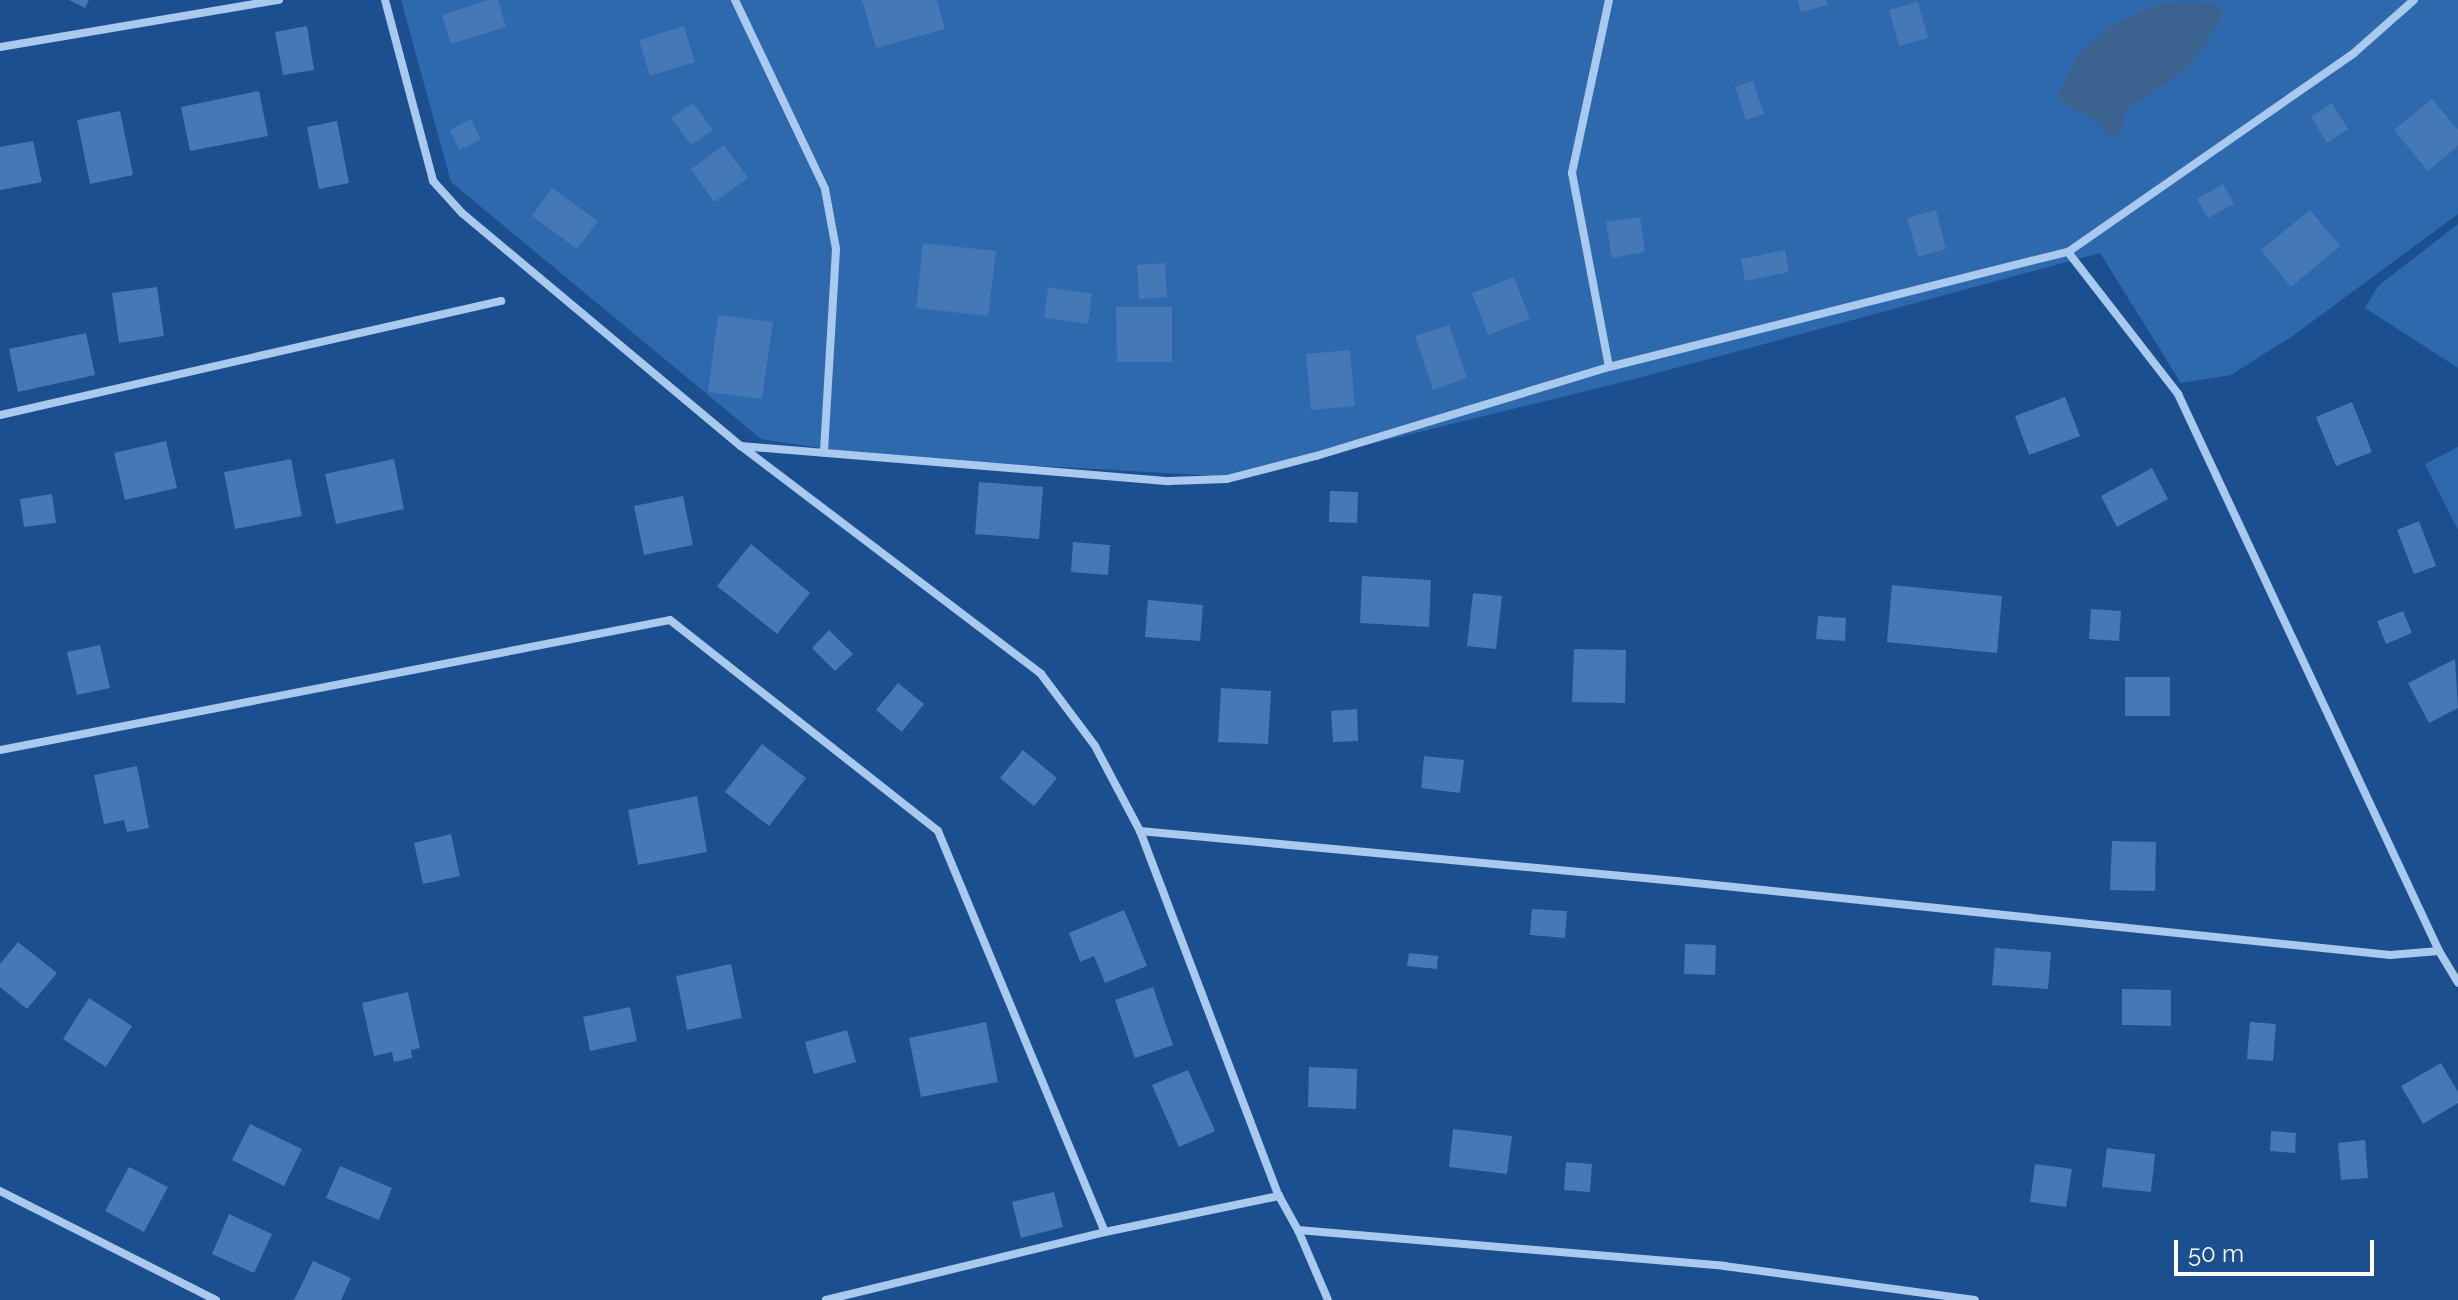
<!DOCTYPE html>
<style>
body{margin:0}
#map{position:relative;width:2458px;height:1300px;overflow:hidden;background:#1b4f8f;font-family:Raleway,sans-serif}
div>[style]{position:absolute}
[style*='--x']{left:calc(var(--x)*1px);top:calc(var(--y)*1px);width:calc(var(--w)*1px);rotate:calc(var(--a)*1deg)}
.green>*{inset:0;background:#2e69ad}
.water>*{inset:0;background:#3c6290}
.building>*{inset:0;background:#4478b7}
.minor>*{height:8px;margin:-4px;padding:0 4px;transform-origin:4px;border-radius:4px;background:#a9c9ee}
span{translate:-50% -50%;white-space:nowrap;text-align:center;line-height:1.15;-webkit-text-stroke:7px #1b4f8f;paint-order:stroke}
.scale{position:absolute;left:2174px;top:1240px;width:200px;height:36px;box-sizing:border-box;border:4px solid #fff;border-top:0;padding-left:10px;font-size:24px;line-height:28px;white-space:nowrap;color:#fff;-webkit-text-stroke:6px #1b4f8f;paint-order:stroke}
</style>
<div id="map">
<div class="green">
<div style="clip-path:polygon(401px 0,2458px 0,2458px 214px,2294px 335px,2231px 375px,2181px 383px,2100px 253px,1631px 380px,1236px 477px,884px 457px,761px 439px,451px 182px)"></div>
<div style="clip-path:polygon(2458px 224px,2458px 368px,2365px 308px,2378px 286px)"></div>
<div style="clip-path:polygon(2458px 447px,2458px 530px,2425px 464px)"></div>
</div>
<div class="water">
<div style="clip-path:polygon(2199px 2px,2214px 4px,2223px 12px,2204px 47px,2185px 70px,2126px 109px,2119px 136px,2109px 135px,2094px 119px,2066px 105px,2057px 96px,2078px 54px,2116px 23px,2163px 3px)"></div>
</div>
<div class="building">
<div style="clip-path:polygon(69px 0,89px 0,85px 8px)"></div>
<div style="clip-path:polygon(488px 0,498px 0,506px 27px,451px 44px,442px 15px)"></div>
<div style="clip-path:polygon(862px 0,937px 0,945px 29px,876px 48px)"></div>
<div style="clip-path:polygon(1798px 0,1827px 0,1828px 5px,1801px 12px)"></div>
<div style="clip-path:polygon(1918px 2px,1928px 38px,1899px 46px,1889px 10px)"></div>
<div style="clip-path:polygon(307px 26px,314px 70px,283px 75px,275px 32px)"></div>
<div style="clip-path:polygon(684px 26px,695px 62px,650px 76px,639px 40px)"></div>
<div style="clip-path:polygon(1753px 81px,1764px 114px,1746px 120px,1735px 87px)"></div>
<div style="clip-path:polygon(259px 91px,268px 136px,190px 151px,181px 107px)"></div>
<div style="clip-path:polygon(2432px 99px,2458px 130px,2458px 146px,2428px 171px,2394px 130px)"></div>
<div style="clip-path:polygon(693px 103px,713px 130px,691px 145px,671px 118px)"></div>
<div style="clip-path:polygon(2332px 103px,2348px 129px,2327px 143px,2311px 117px)"></div>
<div style="clip-path:polygon(120px 111px,133px 175px,90px 184px,77px 120px)"></div>
<div style="clip-path:polygon(471px 119px,481px 140px,459px 150px,450px 130px)"></div>
<div style="clip-path:polygon(337px 121px,349px 183px,319px 189px,307px 127px)"></div>
<div style="clip-path:polygon(33px 141px,42px 182px,0 190px,0 147px)"></div>
<div style="clip-path:polygon(724px 145px,748px 178px,714px 202px,691px 169px)"></div>
<div style="clip-path:polygon(2223px 184px,2234px 204px,2208px 218px,2197px 199px)"></div>
<div style="clip-path:polygon(552px 188px,598px 221px,577px 249px,532px 216px)"></div>
<div style="clip-path:polygon(1936px 210px,1946px 249px,1918px 257px,1907px 218px)"></div>
<div style="clip-path:polygon(2310px 210px,2340px 246px,2291px 287px,2261px 250px)"></div>
<div style="clip-path:polygon(1640px 217px,1645px 252px,1612px 258px,1606px 222px)"></div>
<div style="clip-path:polygon(923px 243px,996px 251px,988px 316px,916px 308px)"></div>
<div style="clip-path:polygon(1785px 250px,1789px 272px,1745px 281px,1741px 259px)"></div>
<div style="clip-path:polygon(1165px 263px,1167px 297px,1139px 299px,1137px 265px)"></div>
<div style="clip-path:polygon(1514px 277px,1530px 319px,1488px 335px,1472px 293px)"></div>
<div style="clip-path:polygon(157px 287px,164px 336px,119px 343px,112px 293px)"></div>
<div style="clip-path:polygon(1048px 287px,1092px 294px,1088px 324px,1044px 318px)"></div>
<div style="clip-path:polygon(1116px 307px,1172px 307px,1172px 362px,1117px 362px)"></div>
<div style="clip-path:polygon(718px 315px,773px 322px,762px 399px,708px 392px)"></div>
<div style="clip-path:polygon(1449px 325px,1467px 378px,1433px 390px,1415px 336px)"></div>
<div style="clip-path:polygon(86px 333px,95px 375px,18px 392px,9px 349px)"></div>
<div style="clip-path:polygon(1350px 350px,1355px 406px,1311px 410px,1306px 354px)"></div>
<div style="clip-path:polygon(2065px 397px,2080px 436px,2029px 455px,2015px 416px)"></div>
<div style="clip-path:polygon(2352px 402px,2372px 452px,2336px 466px,2316px 417px)"></div>
<div style="clip-path:polygon(166px 441px,177px 488px,125px 500px,114px 453px)"></div>
<div style="clip-path:polygon(291px 459px,302px 516px,235px 529px,224px 472px)"></div>
<div style="clip-path:polygon(394px 459px,404px 509px,336px 524px,325px 474px)"></div>
<div style="clip-path:polygon(2152px 468px,2168px 499px,2117px 527px,2101px 496px)"></div>
<div style="clip-path:polygon(979px 482px,1043px 487px,1039px 539px,975px 534px)"></div>
<div style="clip-path:polygon(1330px 491px,1358px 492px,1357px 523px,1329px 522px)"></div>
<div style="clip-path:polygon(52px 494px,56px 523px,24px 527px,20px 499px)"></div>
<div style="clip-path:polygon(683px 496px,693px 545px,644px 555px,634px 506px)"></div>
<div style="clip-path:polygon(2419px 521px,2436px 566px,2414px 574px,2397px 530px)"></div>
<div style="clip-path:polygon(1073px 542px,1110px 545px,1108px 575px,1071px 572px)"></div>
<div style="clip-path:polygon(751px 544px,810px 593px,777px 634px,717px 586px)"></div>
<div style="clip-path:polygon(1362px 576px,1431px 580px,1429px 627px,1360px 623px)"></div>
<div style="clip-path:polygon(1892px 585px,2002px 596px,1997px 653px,1887px 642px)"></div>
<div style="clip-path:polygon(1473px 593px,1502px 596px,1496px 649px,1467px 646px)"></div>
<div style="clip-path:polygon(1148px 600px,1203px 605px,1200px 641px,1145px 637px)"></div>
<div style="clip-path:polygon(2091px 609px,2121px 611px,2119px 641px,2089px 639px)"></div>
<div style="clip-path:polygon(2403px 611px,2412px 633px,2386px 644px,2377px 621px)"></div>
<div style="clip-path:polygon(1818px 616px,1846px 618px,1845px 641px,1816px 639px)"></div>
<div style="clip-path:polygon(829px 630px,853px 654px,835px 671px,812px 648px)"></div>
<div style="clip-path:polygon(100px 645px,110px 688px,77px 695px,67px 652px)"></div>
<div style="clip-path:polygon(1574px 649px,1626px 650px,1625px 703px,1572px 702px)"></div>
<div style="clip-path:polygon(2455px 659px,2458px 708px,2429px 723px,2408px 683px)"></div>
<div style="clip-path:polygon(2125px 677px,2170px 677px,2170px 716px,2125px 716px)"></div>
<div style="clip-path:polygon(898px 683px,924px 704px,902px 732px,876px 710px)"></div>
<div style="clip-path:polygon(1221px 688px,1271px 691px,1268px 744px,1218px 742px)"></div>
<div style="clip-path:polygon(1357px 709px,1358px 741px,1333px 742px,1331px 711px)"></div>
<div style="clip-path:polygon(762px 744px,806px 778px,769px 826px,725px 792px)"></div>
<div style="clip-path:polygon(1023px 750px,1057px 778px,1034px 806px,1000px 778px)"></div>
<div style="clip-path:polygon(1424px 756px,1464px 760px,1460px 793px,1421px 788px)"></div>
<div style="clip-path:polygon(137px 766px,149px 828px,127px 832px,124px 820px,104px 824px,94px 775px)"></div>
<div style="clip-path:polygon(697px 796px,707px 852px,638px 865px,628px 810px)"></div>
<div style="clip-path:polygon(451px 834px,460px 876px,423px 884px,414px 843px)"></div>
<div style="clip-path:polygon(2112px 841px,2156px 842px,2155px 891px,2110px 890px)"></div>
<div style="clip-path:polygon(1532px 909px,1567px 911px,1565px 938px,1530px 935px)"></div>
<div style="clip-path:polygon(1124px 910px,1147px 966px,1105px 983px,1094px 956px,1080px 962px,1069px 933px)"></div>
<div style="clip-path:polygon(18px 942px,57px 973px,27px 1009px,0 987px,0 964px)"></div>
<div style="clip-path:polygon(1685px 944px,1716px 945px,1715px 975px,1684px 974px)"></div>
<div style="clip-path:polygon(1995px 948px,2051px 952px,2048px 989px,1992px 985px)"></div>
<div style="clip-path:polygon(1409px 953px,1438px 956px,1437px 969px,1407px 966px)"></div>
<div style="clip-path:polygon(731px 964px,742px 1018px,687px 1030px,676px 976px)"></div>
<div style="clip-path:polygon(1153px 987px,1173px 1045px,1135px 1058px,1115px 1000px)"></div>
<div style="clip-path:polygon(2122px 989px,2171px 990px,2171px 1026px,2122px 1025px)"></div>
<div style="clip-path:polygon(408px 992px,420px 1048px,411px 1050px,412px 1058px,394px 1062px,392px 1052px,374px 1056px,362px 1003px)"></div>
<div style="clip-path:polygon(89px 998px,132px 1026px,106px 1067px,63px 1039px)"></div>
<div style="clip-path:polygon(630px 1007px,637px 1041px,590px 1051px,583px 1017px)"></div>
<div style="clip-path:polygon(986px 1022px,998px 1082px,921px 1097px,909px 1038px)"></div>
<div style="clip-path:polygon(2250px 1022px,2276px 1024px,2273px 1061px,2247px 1059px)"></div>
<div style="clip-path:polygon(847px 1030px,856px 1062px,814px 1074px,805px 1042px)"></div>
<div style="clip-path:polygon(2441px 1063px,2458px 1092px,2458px 1103px,2423px 1124px,2401px 1086px)"></div>
<div style="clip-path:polygon(1309px 1067px,1357px 1069px,1356px 1109px,1308px 1107px)"></div>
<div style="clip-path:polygon(1188px 1070px,1215px 1131px,1179px 1147px,1152px 1085px)"></div>
<div style="clip-path:polygon(250px 1124px,302px 1149px,284px 1186px,232px 1160px)"></div>
<div style="clip-path:polygon(1453px 1129px,1512px 1136px,1507px 1174px,1449px 1167px)"></div>
<div style="clip-path:polygon(2271px 1131px,2296px 1133px,2295px 1153px,2270px 1151px)"></div>
<div style="clip-path:polygon(2365px 1140px,2368px 1178px,2341px 1180px,2338px 1143px)"></div>
<div style="clip-path:polygon(2107px 1148px,2155px 1154px,2151px 1192px,2102px 1187px)"></div>
<div style="clip-path:polygon(1566px 1162px,1592px 1164px,1590px 1192px,1564px 1190px)"></div>
<div style="clip-path:polygon(2035px 1164px,2072px 1169px,2066px 1207px,2030px 1202px)"></div>
<div style="clip-path:polygon(340px 1166px,392px 1188px,379px 1220px,326px 1198px)"></div>
<div style="clip-path:polygon(129px 1167px,168px 1187px,144px 1232px,105px 1211px)"></div>
<div style="clip-path:polygon(1054px 1192px,1063px 1227px,1021px 1238px,1012px 1202px)"></div>
<div style="clip-path:polygon(229px 1214px,272px 1234px,254px 1273px,212px 1254px)"></div>
<div style="clip-path:polygon(313px 1261px,351px 1278px,341px 1300px,294px 1300px)"></div>
</div>
<div class="minor">
<div style="--x:385;--y:0;--w:187;--a:75.1"></div>
<div style="--x:433;--y:181;--w:43;--a:47.8"></div>
<div style="--x:462;--y:213;--w:363;--a:39.9"></div>
<div style="--x:741;--y:446;--w:377;--a:37.2"></div>
<div style="--x:1041;--y:674;--w:90;--a:53.1"></div>
<div style="--x:1095;--y:746;--w:96;--a:62.1"></div>
<div style="--x:1140;--y:831;--w:391;--a:69.2"></div>
<div style="--x:1279;--y:1196;--w:39;--a:61"></div>
<div style="--x:1298;--y:1230;--w:76;--a:66.8"></div>
<div style="--x:735;--y:0;--w:209;--a:64.5"></div>
<div style="--x:825;--y:189;--w:61;--a:79.6"></div>
<div style="--x:836;--y:249;--w:204;--a:93.4"></div>
<div style="--x:1609;--y:0;--w:177;--a:102.1"></div>
<div style="--x:1572;--y:173;--w:197;--a:79.2"></div>
<div style="--x:0;--y:47;--w:283;--a:-9.6"></div>
<div style="--x:2068;--y:252;--w:180;--a:52.2"></div>
<div style="--x:2178;--y:394;--w:615;--a:64.89"></div>
<div style="--x:2439;--y:951;--w:37;--a:59"></div>
<div style="--x:0;--y:415;--w:514;--a:-12.82"></div>
<div style="--x:741;--y:446;--w:429;--a:4.7"></div>
<div style="--x:1169;--y:481;--w:58;--a:-2"></div>
<div style="--x:1227;--y:479;--w:92;--a:-14.5"></div>
<div style="--x:1316;--y:456;--w:306;--a:-16.9"></div>
<div style="--x:1609;--y:367;--w:473;--a:-14.1"></div>
<div style="--x:2068;--y:252;--w:348;--a:-34.8"></div>
<div style="--x:2354;--y:53;--w:80;--a:-41.5"></div>
<div style="--x:0;--y:750;--w:682;--a:-10.98"></div>
<div style="--x:670;--y:620;--w:341;--a:38.2"></div>
<div style="--x:938;--y:831;--w:434;--a:67.4"></div>
<div style="--x:1140;--y:831;--w:538;--a:5.33"></div>
<div style="--x:1676;--y:881;--w:718;--a:5.92"></div>
<div style="--x:2390;--y:955;--w:49;--a:-4.7"></div>
<div style="--x:0;--y:1191;--w:242;--a:26.8"></div>
<div style="--x:1298;--y:1230;--w:428;--a:4.8"></div>
<div style="--x:1724;--y:1266;--w:253;--a:7.7"></div>
<div style="--x:826;--y:1300;--w:287;--a:-13.7"></div>
<div style="--x:1105;--y:1232;--w:178;--a:-11.7"></div>
</div>
<div class="scale">50 m</div>
</div>
